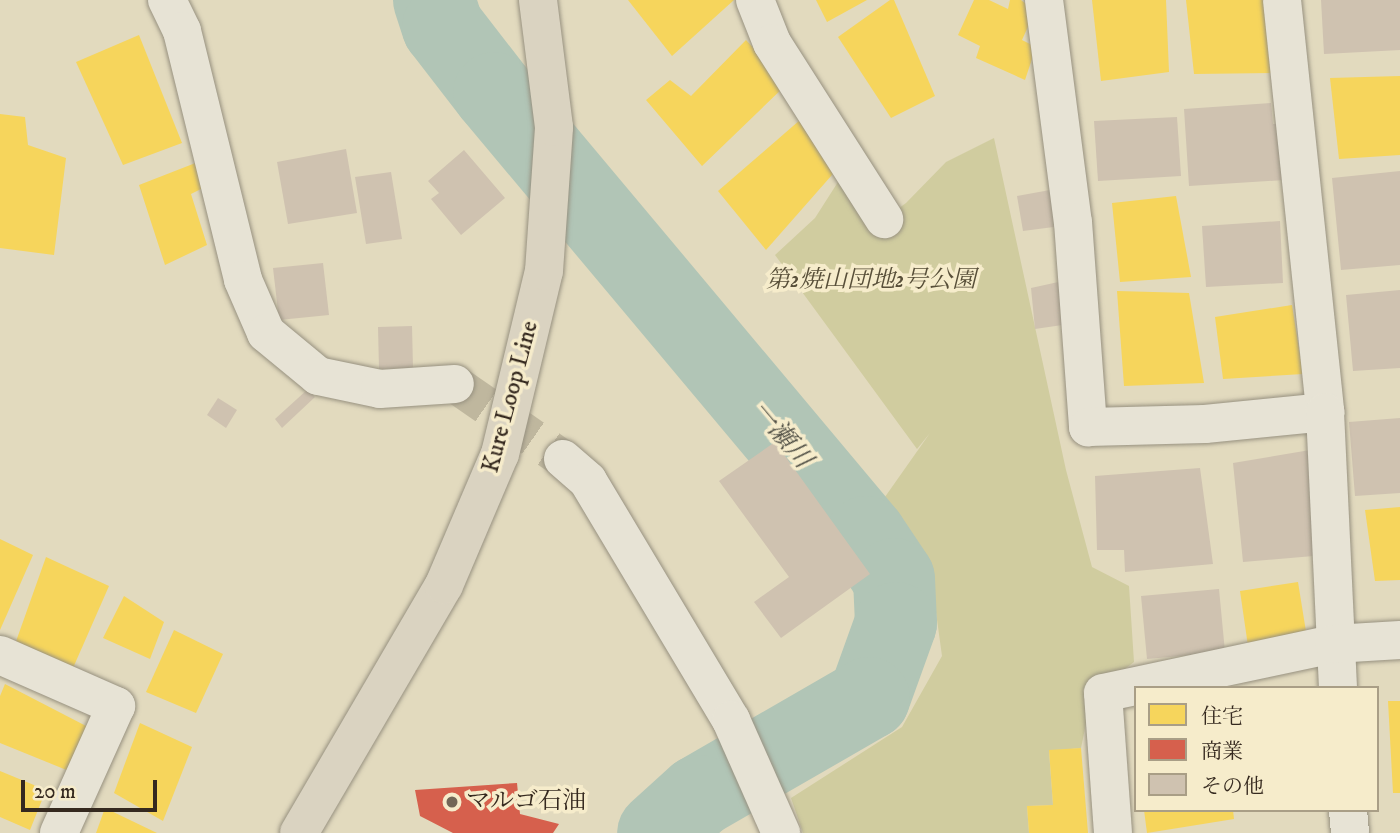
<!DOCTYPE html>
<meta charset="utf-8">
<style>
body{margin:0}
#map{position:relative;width:1400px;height:833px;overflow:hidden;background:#e2dabe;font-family:"IM FELL DW Pica","Noto Serif JP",serif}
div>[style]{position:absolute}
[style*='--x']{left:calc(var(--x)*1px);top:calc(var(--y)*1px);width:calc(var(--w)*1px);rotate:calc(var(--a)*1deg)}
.green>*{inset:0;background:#d0cc9f}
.homes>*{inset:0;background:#f6d55c}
.shops>*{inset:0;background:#d6604d}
.river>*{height:82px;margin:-41px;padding:0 41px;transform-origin:41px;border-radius:41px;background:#b1c5b6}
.building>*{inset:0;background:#cfc2b0}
.minor-tunnel>*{height:38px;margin-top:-19px;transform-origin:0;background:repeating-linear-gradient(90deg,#bfb79e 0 38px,transparent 0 57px)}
.roads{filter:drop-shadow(0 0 2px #979180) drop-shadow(0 0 2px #979180)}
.minor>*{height:38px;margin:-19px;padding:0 19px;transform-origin:19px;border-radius:19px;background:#e7e3d5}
.major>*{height:38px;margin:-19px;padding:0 19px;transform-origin:19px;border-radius:19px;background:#dad3c1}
.dots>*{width:19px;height:19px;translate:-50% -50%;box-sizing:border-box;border:4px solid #f6eccb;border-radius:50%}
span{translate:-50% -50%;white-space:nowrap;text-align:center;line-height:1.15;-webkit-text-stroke:7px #f6eccb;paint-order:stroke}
.park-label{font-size:24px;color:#584f39;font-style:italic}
.street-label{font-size:24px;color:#35291f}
.poi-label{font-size:24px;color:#35291f}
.left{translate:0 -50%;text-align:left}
.water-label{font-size:26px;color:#4f4e44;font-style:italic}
.legend{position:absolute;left:1134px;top:686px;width:245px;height:126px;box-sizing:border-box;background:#f6eccb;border:2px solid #a99e86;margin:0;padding:9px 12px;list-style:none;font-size:21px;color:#35291f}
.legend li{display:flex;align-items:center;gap:14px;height:35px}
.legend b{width:35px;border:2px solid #a99e86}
.scale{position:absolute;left:21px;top:780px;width:136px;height:32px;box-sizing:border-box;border:4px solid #35291f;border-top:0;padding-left:9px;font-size:21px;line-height:24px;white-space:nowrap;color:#35291f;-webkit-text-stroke:5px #f6eccb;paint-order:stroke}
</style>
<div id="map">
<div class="green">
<div style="clip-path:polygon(994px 138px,1066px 470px,1092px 567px,1129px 586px,1134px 662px,1092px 694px,1081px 748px,1049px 751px,1053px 805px,1027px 806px,1029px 833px,803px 833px,791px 798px,902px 727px,942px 656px,931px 576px,880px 504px,930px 433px,917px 449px,775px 255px,815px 218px,845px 171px,884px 219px,906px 203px,946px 162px)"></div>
</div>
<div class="homes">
<div style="clip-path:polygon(628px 0,734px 0,672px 56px)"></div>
<div style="clip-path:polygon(816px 0,867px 0,827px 22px)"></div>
<div style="clip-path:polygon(890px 0,894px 0,935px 96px,891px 118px,838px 37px)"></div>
<div style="clip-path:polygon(974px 0,989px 0,1008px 9px,1010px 0,1021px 0,1035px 11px,1022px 40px,1036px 47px,1025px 80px,976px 58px,980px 46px,958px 35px)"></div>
<div style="clip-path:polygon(1092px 0,1166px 0,1169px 72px,1101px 81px)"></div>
<div style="clip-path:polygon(1186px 0,1270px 0,1272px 73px,1194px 74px)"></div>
<div style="clip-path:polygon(139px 35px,182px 143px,123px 165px,76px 62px)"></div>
<div style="clip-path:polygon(746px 40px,787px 84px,702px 166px,646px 100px,670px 80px,691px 96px)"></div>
<div style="clip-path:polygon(1400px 76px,1400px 155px,1339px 159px,1330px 78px)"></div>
<div style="clip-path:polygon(0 114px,25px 117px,28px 145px,66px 158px,54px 255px,0 248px)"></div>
<div style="clip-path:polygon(800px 120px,839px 167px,766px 250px,718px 191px)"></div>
<div style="clip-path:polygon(198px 162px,207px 186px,191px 194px,207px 245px,165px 265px,139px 185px)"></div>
<div style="clip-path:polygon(1176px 196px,1191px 277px,1120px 282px,1112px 203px)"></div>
<div style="clip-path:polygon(1117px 291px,1189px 293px,1204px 383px,1124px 386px)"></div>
<div style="clip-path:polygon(1292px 305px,1303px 374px,1223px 379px,1215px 317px)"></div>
<div style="clip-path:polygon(1400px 507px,1400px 580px,1375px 581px,1365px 510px)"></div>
<div style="clip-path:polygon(0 539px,33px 555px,0 630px)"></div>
<div style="clip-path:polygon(46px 557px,109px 586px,73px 668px,14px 647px)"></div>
<div style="clip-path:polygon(1298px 582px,1308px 644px,1249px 653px,1240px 591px)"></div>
<div style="clip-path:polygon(124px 596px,164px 622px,150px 659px,103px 638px)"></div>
<div style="clip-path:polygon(174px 630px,223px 654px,196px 713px,146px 692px)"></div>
<div style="clip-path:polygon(5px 684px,88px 727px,69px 771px,0 743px,0 696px)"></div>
<div style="clip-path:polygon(1388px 701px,1400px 701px,1400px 793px,1393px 793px)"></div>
<div style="clip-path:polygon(140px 723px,192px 747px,163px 821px,114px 793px)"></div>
<div style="clip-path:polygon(1081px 748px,1088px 833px,1029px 833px,1027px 806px,1053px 805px,1049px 750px)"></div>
<div style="clip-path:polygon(0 771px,46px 790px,30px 830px,0 817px)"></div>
<div style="clip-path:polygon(105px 808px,157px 833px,96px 833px)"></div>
<div style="clip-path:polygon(1144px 810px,1233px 810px,1234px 819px,1147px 833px)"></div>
</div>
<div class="shops">
<div style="clip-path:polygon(517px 783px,520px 814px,559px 824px,553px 833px,453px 833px,420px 816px,415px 790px)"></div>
</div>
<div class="river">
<div style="--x:434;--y:0;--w:28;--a:72"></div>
<div style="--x:443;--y:27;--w:83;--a:52.3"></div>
<div style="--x:494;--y:93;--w:579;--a:50.04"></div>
<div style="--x:866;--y:537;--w:50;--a:56.3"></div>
<div style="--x:894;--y:579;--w:44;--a:87.4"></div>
<div style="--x:896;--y:623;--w:80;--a:109.8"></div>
<div style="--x:869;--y:698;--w:196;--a:150"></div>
<div style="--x:699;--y:796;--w:55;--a:137.9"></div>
</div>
<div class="building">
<div style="clip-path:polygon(1321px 0,1400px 0,1400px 50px,1324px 54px)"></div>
<div style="clip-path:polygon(1271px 103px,1273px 124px,1281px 124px,1284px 180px,1189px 186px,1184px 109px)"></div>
<div style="clip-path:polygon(1177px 117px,1181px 176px,1098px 181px,1094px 121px)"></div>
<div style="clip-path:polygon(346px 149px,357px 213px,288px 224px,277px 162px)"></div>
<div style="clip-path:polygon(464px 150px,505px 198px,461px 235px,431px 199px,439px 193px,428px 181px)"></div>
<div style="clip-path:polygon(1400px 171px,1400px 265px,1341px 270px,1332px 178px)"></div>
<div style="clip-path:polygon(391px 172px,402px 239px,366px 244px,355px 177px)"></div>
<div style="clip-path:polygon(1061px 188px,1069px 225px,1023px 231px,1017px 196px)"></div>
<div style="clip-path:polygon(1280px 221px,1283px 283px,1206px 287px,1202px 226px)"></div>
<div style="clip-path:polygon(323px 263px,329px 315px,279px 320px,273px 268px)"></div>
<div style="clip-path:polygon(1072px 279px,1076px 323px,1035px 329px,1031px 288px)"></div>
<div style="clip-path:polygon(1400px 290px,1400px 368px,1353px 371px,1346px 295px)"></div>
<div style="clip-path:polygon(412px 326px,413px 368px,379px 369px,378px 327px)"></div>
<div style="clip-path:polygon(308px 389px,315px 397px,282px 428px,275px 419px)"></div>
<div style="clip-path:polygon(218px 398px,237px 410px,226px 428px,207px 415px)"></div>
<div style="clip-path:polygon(1400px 418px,1400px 493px,1355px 496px,1349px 422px)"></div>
<div style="clip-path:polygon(775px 442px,870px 574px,781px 638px,754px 602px,789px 577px,719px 481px)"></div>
<div style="clip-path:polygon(1316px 449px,1325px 555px,1243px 562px,1233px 463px)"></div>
<div style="clip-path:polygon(1200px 468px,1213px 564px,1125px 572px,1124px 550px,1097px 550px,1095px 476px)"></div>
<div style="clip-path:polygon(1219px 589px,1225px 652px,1147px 659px,1141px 596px)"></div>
</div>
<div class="minor-tunnel">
<div style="--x:455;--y:384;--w:131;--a:34.8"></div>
</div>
<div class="roads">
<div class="minor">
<div style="--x:167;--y:0;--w:34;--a:64"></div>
<div style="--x:182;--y:31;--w:256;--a:76.2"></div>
<div style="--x:243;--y:280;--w:58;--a:66.5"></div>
<div style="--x:266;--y:333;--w:67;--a:39.6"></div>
<div style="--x:318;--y:376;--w:63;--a:11.8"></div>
<div style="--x:380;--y:389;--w:75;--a:-3.8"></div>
<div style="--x:755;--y:0;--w:46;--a:68.4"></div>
<div style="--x:772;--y:43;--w:209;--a:57.5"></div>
<div style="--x:1044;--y:0;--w:224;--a:82.6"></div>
<div style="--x:1073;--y:222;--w:206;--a:85.8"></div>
<div style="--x:1088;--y:427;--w:117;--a:-1.5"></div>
<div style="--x:1205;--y:424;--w:121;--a:-5.7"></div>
<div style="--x:1282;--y:0;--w:414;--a:84"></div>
<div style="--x:1325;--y:412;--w:276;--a:87.3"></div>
<div style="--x:563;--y:459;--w:33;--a:41"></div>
<div style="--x:588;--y:481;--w:279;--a:59.1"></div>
<div style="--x:731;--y:720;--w:124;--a:66.1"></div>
<div style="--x:0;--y:655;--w:127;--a:23.7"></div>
<div style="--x:116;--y:706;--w:139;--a:114.2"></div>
<div style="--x:1348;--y:810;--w:23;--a:85"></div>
<div style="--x:1113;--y:833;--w:140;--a:-94.1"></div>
<div style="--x:1103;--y:693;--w:236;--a:-12"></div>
<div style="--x:1334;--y:644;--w:66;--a:-3.5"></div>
</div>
<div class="major">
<div style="--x:299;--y:833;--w:287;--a:-59.7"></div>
<div style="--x:444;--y:585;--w:142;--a:-66.9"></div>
<div style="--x:500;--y:454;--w:188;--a:-76.5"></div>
<div style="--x:544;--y:271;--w:144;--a:-86"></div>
<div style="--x:554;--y:127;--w:128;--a:-97.2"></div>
</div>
</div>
<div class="dots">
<div style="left:452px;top:802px;background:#726757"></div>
</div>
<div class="park-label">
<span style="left:871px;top:281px">第2焼山団地2号公園</span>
</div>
<div class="street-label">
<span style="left:511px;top:397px;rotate:-75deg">Kure Loop Line</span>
</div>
<div class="poi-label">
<span class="left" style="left:466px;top:802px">マルゴ石油</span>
</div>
<div class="water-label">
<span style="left:781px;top:435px;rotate:50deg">一瀬川</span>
</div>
<ul class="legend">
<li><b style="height:19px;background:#f6d55c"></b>住宅</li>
<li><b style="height:19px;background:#d6604d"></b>商業</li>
<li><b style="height:19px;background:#cfc2b0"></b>その他</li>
</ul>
<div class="scale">20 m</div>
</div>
